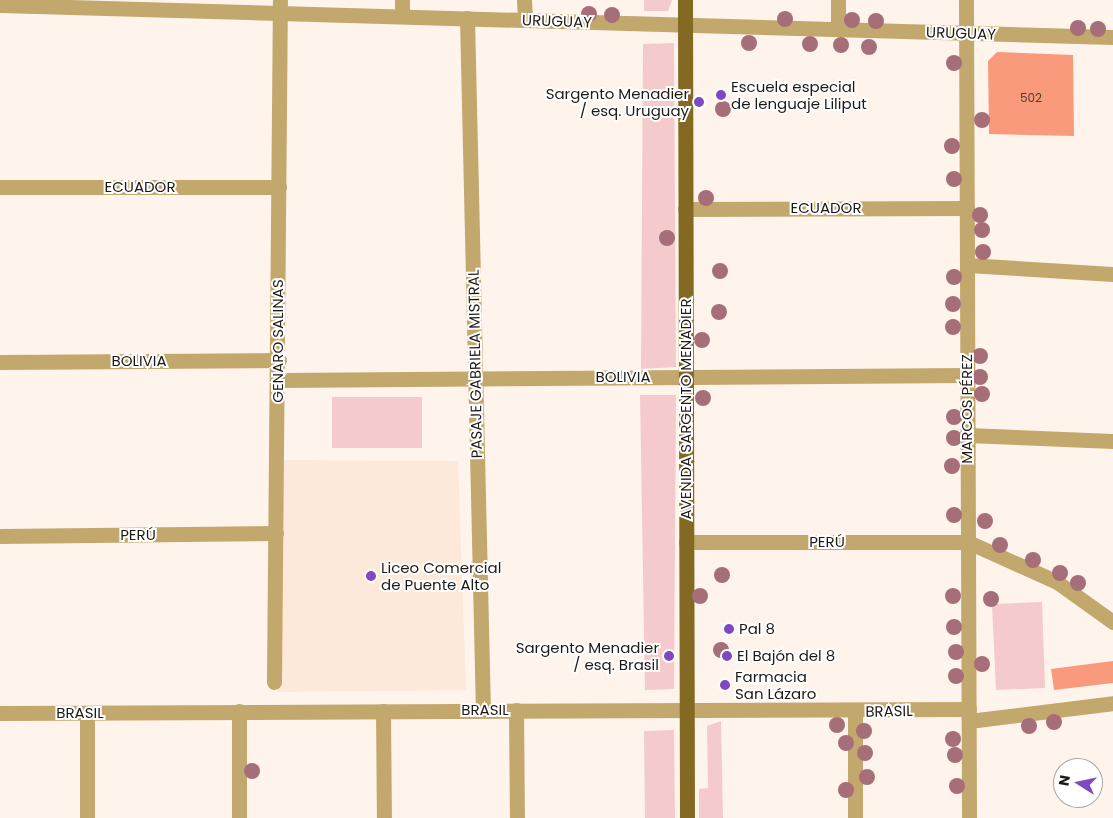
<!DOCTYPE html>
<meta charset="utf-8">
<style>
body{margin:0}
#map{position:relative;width:1113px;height:818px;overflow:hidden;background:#fef4ec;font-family:Poppins,sans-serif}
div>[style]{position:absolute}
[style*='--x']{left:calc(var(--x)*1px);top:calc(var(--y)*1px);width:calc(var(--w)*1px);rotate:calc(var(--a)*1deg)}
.built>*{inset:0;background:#fce9da}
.green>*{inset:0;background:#f4cacc}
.building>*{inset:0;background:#f99a7c}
.minor>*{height:15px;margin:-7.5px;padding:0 7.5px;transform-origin:7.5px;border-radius:7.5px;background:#c2a86d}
.major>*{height:15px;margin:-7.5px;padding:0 7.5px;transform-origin:7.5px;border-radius:7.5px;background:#846923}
.trees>*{width:16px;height:16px;margin:-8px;border-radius:50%;background:#a56e79}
.dots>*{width:14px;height:14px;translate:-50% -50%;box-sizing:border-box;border:2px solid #fff;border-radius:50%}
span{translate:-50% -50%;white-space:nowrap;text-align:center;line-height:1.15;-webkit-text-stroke:4px #fff;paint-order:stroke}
.number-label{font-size:12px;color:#553a30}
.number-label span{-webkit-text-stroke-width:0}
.street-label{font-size:15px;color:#1e1a16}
.poi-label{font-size:15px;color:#1e1a16}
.left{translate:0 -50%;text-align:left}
.right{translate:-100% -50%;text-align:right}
.north{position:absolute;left:1053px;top:758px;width:50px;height:50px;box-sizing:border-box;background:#fff;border:1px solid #a5a3a2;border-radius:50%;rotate:280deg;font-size:14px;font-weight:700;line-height:20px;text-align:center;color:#1e1a16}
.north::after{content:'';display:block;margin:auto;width:18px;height:22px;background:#8048bf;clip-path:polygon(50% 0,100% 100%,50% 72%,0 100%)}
</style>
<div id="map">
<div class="built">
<div style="clip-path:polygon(282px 460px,458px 461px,466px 690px,277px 692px)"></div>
</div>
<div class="green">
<div style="clip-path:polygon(644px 0,672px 0,668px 11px,644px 11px)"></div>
<div style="clip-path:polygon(674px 43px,676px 367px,641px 369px,643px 44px)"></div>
<div style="clip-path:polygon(640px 395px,676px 395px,674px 689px,645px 690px)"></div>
<div style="clip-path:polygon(332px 397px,422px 397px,422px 448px,332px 448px)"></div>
<div style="clip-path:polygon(1042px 602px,1045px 688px,996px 690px,992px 604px)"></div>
<div style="clip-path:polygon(721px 721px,723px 818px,699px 818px,699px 789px,708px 788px,707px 726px)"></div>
<div style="clip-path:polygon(674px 730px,675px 818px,645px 818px,644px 731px)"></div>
</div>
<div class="building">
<div style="clip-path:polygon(997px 52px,1073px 55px,1074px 136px,989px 134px,988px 61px)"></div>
<div style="clip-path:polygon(1113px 661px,1113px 683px,1054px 690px,1051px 669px)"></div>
</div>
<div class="minor">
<div style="--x:524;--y:0;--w:20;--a:87"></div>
<div style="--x:966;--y:0;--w:818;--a:89.79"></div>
<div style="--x:0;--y:5;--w:1113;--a:1.65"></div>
<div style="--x:402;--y:16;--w:16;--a:-90"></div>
<div style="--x:467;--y:18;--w:692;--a:88.68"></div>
<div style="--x:838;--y:29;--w:29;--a:-90"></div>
<div style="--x:0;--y:187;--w:279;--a:0"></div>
<div style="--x:685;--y:209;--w:282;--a:-0.2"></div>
<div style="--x:967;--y:265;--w:146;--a:3.5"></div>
<div style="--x:0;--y:362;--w:279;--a:-0.4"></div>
<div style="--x:279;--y:380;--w:688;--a:-0.42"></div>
<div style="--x:967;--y:435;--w:146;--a:2.4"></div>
<div style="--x:0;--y:536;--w:276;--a:-0.6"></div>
<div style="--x:686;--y:542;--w:282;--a:0"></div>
<div style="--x:968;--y:542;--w:98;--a:24.2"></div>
<div style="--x:1057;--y:582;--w:69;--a:35.5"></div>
<div style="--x:274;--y:682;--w:682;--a:-89.5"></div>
<div style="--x:516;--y:710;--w:108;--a:89.5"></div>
<div style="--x:239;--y:711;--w:107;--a:90"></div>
<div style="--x:383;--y:711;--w:107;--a:89.5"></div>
<div style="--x:855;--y:711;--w:107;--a:90"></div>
<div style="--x:0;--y:713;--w:969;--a:-0.24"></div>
<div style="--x:87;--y:713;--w:105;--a:90"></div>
<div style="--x:969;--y:721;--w:145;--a:-7.1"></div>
</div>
<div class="major">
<div style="--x:685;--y:0;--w:818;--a:89.86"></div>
</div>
<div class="trees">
<div style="left:589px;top:14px"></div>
<div style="left:612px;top:15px"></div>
<div style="left:785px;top:19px"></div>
<div style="left:852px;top:20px"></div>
<div style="left:876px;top:21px"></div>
<div style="left:1078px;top:28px"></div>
<div style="left:1098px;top:29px"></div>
<div style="left:749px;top:43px"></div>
<div style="left:810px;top:44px"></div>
<div style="left:841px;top:45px"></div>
<div style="left:869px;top:47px"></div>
<div style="left:954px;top:63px"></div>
<div style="left:723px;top:109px"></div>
<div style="left:982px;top:120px"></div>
<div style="left:952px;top:146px"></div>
<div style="left:954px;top:179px"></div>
<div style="left:706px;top:198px"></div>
<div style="left:980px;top:215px"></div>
<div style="left:982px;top:230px"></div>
<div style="left:667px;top:238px"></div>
<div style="left:983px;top:252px"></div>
<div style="left:720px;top:271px"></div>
<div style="left:954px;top:277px"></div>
<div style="left:953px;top:304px"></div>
<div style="left:719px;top:312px"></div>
<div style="left:953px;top:327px"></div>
<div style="left:702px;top:340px"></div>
<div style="left:980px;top:356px"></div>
<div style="left:980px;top:377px"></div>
<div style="left:982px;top:394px"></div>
<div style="left:703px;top:398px"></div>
<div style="left:954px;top:417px"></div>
<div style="left:954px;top:438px"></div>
<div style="left:952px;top:466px"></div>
<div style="left:954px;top:515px"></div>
<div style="left:985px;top:521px"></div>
<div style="left:1000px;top:545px"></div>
<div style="left:1033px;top:560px"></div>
<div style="left:1060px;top:573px"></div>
<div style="left:722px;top:575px"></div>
<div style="left:1078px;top:583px"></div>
<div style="left:700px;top:596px"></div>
<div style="left:953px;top:596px"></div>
<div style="left:991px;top:599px"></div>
<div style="left:954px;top:627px"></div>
<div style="left:721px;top:650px"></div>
<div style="left:956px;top:652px"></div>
<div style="left:982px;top:664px"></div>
<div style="left:956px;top:676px"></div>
<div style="left:1054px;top:722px"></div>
<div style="left:837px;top:725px"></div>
<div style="left:1029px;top:726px"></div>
<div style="left:864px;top:731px"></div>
<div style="left:953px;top:739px"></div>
<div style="left:846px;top:743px"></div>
<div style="left:865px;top:753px"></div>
<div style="left:955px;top:755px"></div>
<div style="left:252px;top:771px"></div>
<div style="left:867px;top:777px"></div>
<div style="left:957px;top:786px"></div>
<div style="left:846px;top:790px"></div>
</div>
<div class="dots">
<div style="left:721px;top:95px;background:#8048bf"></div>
<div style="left:699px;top:102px;background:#8048bf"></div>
<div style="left:371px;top:576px;background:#8048bf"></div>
<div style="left:729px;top:629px;background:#8048bf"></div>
<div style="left:669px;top:656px;background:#8048bf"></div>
<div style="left:727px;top:656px;background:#8048bf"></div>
<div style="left:725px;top:685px;background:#8048bf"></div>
</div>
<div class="number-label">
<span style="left:1031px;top:98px">502</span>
</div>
<div class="street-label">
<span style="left:557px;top:21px;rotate:2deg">URUGUAY</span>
<span style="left:961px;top:33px;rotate:2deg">URUGUAY</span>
<span style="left:140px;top:187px">ECUADOR</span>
<span style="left:826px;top:208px">ECUADOR</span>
<span style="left:278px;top:341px;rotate:-90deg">GENARO SALINAS</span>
<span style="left:139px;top:361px">BOLIVIA</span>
<span style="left:475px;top:364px;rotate:-91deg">PASAJE GABRIELA MISTRAL</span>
<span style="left:623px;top:377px">BOLIVIA</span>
<span style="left:686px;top:409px;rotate:-90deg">AVENIDA SARGENTO MENADIER</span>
<span style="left:967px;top:409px;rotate:-90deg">MARCOS PÉREZ</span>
<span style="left:138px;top:535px">PERÚ</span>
<span style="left:827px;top:542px">PERÚ</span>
<span style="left:485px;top:710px">BRASIL</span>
<span style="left:889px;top:711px;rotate:-1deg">BRASIL</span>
<span style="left:80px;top:713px">BRASIL</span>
</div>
<div class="poi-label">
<span class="left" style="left:731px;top:95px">Escuela especial<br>de lenguaje Liliput</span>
<span class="right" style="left:689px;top:102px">Sargento Menadier<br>/ esq. Uruguay</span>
<span class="left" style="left:381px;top:576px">Liceo Comercial<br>de Puente Alto</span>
<span class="left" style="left:739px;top:629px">Pal 8</span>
<span class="right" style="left:659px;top:656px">Sargento Menadier<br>/ esq. Brasil</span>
<span class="left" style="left:737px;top:656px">El Bajón del 8</span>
<span class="left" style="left:735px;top:685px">Farmacia<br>San Lázaro</span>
</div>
<div class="north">N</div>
</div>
